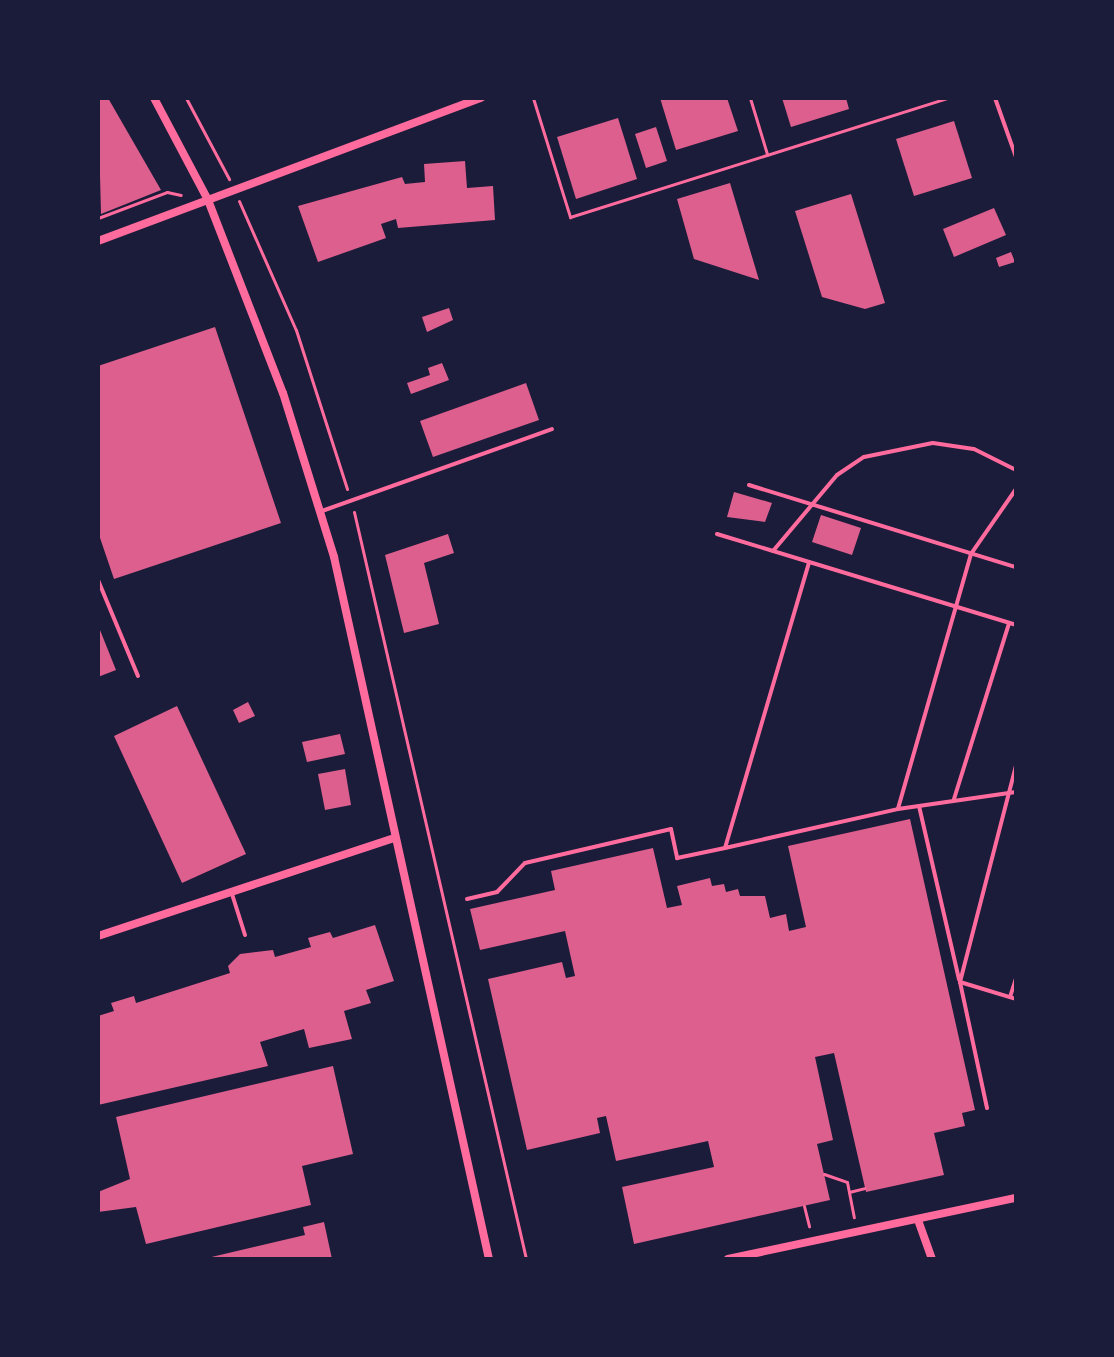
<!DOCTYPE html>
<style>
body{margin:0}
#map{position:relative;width:1114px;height:1357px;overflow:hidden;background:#1b1b3a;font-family:Quicksand,sans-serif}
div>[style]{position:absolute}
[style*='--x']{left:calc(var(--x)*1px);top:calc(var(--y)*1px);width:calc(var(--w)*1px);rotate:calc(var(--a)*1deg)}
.building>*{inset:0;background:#dd5f8e}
.path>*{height:3px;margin:-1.5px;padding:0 1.5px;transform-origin:1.5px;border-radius:1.5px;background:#ff6b9d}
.service>*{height:4px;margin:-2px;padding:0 2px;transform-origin:2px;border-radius:2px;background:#ff6b9d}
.minor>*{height:8px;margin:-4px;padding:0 4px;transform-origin:4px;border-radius:4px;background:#ff6b9d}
span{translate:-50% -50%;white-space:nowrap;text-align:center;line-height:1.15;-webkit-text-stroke:6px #1b1b3a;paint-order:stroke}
.frame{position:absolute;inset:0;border:100px solid #1b1b3a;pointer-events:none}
</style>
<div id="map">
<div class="building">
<div style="clip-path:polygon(98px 98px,108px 98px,161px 190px,101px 214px)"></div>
<div style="clip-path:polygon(660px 98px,727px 98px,738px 131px,676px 150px)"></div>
<div style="clip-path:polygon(782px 98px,846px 98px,849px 109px,791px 127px)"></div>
<div style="clip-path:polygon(618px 118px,637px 179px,576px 199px,557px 137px)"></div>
<div style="clip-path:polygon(954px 121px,972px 178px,914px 196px,896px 139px)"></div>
<div style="clip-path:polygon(656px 127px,667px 161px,646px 168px,635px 134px)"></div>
<div style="clip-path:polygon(465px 161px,467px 188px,493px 186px,495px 220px,398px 228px,396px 219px,381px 224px,386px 238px,318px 262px,298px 206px,402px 177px,405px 184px,425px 182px,424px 164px)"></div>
<div style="clip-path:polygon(730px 183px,759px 280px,694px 259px,677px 199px)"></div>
<div style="clip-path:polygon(851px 194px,885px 303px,865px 309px,822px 297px,795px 211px)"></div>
<div style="clip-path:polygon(994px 208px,1006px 235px,954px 257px,943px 229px)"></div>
<div style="clip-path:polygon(1011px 252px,1015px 262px,999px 267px,996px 258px)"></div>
<div style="clip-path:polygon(449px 308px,453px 320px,427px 332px,422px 317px)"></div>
<div style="clip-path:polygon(215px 327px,281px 523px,114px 579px,98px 532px,98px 366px)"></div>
<div style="clip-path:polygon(442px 363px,449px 380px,411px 394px,407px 383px,430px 375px,428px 368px)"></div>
<div style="clip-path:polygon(526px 383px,539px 420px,433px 457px,420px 421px)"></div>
<div style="clip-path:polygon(734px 492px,772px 503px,765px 522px,727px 517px)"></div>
<div style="clip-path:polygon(821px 515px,861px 528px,852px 555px,812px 542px)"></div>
<div style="clip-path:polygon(448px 534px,454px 553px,424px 563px,439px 624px,404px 633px,385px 555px)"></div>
<div style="clip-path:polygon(98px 625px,116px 670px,98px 677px)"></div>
<div style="clip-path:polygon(248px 702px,255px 716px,239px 723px,233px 710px)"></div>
<div style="clip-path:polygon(177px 706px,246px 854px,182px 883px,114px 736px)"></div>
<div style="clip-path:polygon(340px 734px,345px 754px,307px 762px,302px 742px)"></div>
<div style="clip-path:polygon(345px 769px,351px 805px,325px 810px,318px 774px)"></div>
<div style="clip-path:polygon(910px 819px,975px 1110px,962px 1113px,965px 1126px,934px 1133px,944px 1175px,866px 1192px,834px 1053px,815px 1057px,833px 1140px,817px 1144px,830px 1200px,634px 1244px,622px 1187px,714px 1167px,708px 1141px,616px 1161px,606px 1116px,597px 1118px,600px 1133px,527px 1150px,488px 979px,562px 962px,566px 978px,575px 976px,565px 931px,480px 950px,470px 909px,555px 890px,551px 871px,653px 848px,667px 908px,682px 905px,677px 886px,710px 878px,712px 886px,724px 884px,726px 892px,738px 889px,740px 896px,765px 896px,770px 918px,786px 914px,789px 931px,806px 927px,788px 846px)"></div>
<div style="clip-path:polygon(375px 925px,394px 981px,366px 990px,371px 1003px,344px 1011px,352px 1039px,309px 1048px,304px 1029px,260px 1042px,268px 1066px,98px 1105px,98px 1016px,114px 1011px,111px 1003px,134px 996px,136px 1003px,230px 973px,228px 966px,240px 954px,273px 950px,275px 957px,311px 947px,308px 938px,330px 932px,333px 938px)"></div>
<div style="clip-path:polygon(333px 1066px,353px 1154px,302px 1166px,311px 1205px,146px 1244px,136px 1207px,98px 1212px,98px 1192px,130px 1179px,116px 1117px)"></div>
<div style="clip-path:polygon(324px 1222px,332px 1259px,203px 1259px,305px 1235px,303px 1227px)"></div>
</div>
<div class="path">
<div style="--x:186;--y:98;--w:92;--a:62"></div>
<div style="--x:533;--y:98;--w:125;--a:72.7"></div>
<div style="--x:570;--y:217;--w:396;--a:-17.5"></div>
<div style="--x:750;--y:98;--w:59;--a:73.1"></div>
<div style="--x:239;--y:201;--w:141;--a:66.2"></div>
<div style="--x:296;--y:330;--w:167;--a:72.2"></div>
<div style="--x:98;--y:218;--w:74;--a:-20.6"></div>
<div style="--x:167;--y:192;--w:14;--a:12"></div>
<div style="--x:354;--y:512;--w:767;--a:77.03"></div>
<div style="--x:824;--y:1174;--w:24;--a:19"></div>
<div style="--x:847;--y:1182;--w:36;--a:79"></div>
<div style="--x:849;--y:1192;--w:16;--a:-14"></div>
<div style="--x:804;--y:1206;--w:21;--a:76"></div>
</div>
<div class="service">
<div style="--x:995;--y:98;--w:63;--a:70.4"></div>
<div style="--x:749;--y:485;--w:279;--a:17.1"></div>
<div style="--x:1016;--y:489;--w:79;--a:124.7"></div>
<div style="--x:971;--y:554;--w:265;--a:106"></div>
<div style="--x:898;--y:809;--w:119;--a:-8.2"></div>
<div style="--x:322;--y:511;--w:244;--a:-19.6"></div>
<div style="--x:717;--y:534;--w:313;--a:16.9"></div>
<div style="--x:773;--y:551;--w:99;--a:-49.9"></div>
<div style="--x:837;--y:475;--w:32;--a:-34"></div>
<div style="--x:864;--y:457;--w:70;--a:-11.5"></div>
<div style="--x:933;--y:443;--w:41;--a:8.3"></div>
<div style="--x:974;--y:449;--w:47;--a:26.6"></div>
<div style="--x:98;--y:580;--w:104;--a:67.4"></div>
<div style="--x:954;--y:799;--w:184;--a:-72.6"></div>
<div style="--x:919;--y:806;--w:178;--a:77"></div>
<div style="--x:725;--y:848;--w:177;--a:-12.7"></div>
<div style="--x:232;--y:894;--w:43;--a:72.4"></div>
<div style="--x:467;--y:899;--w:31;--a:-13"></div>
<div style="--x:497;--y:892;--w:40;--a:-46"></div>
<div style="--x:525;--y:863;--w:150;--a:-13.1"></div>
<div style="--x:671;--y:829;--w:30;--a:78"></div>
<div style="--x:677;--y:858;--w:49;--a:-11.8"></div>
<div style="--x:725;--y:848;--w:298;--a:-73.6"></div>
<div style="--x:960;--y:982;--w:224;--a:-75.5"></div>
<div style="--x:1010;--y:997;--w:20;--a:-72"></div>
<div style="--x:987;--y:1108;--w:129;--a:-102.1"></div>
<div style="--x:960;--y:982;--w:59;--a:16.9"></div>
</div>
<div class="minor">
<div style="--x:154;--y:98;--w:115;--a:62.1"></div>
<div style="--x:208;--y:200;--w:207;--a:68.8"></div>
<div style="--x:283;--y:393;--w:172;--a:72.7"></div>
<div style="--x:334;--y:557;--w:719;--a:77.55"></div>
<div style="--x:98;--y:241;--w:409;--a:-20.5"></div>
<div style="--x:98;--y:936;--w:312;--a:-18.3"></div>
<div style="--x:918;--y:1220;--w:41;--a:70.3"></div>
<div style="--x:728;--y:1259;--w:294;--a:-12"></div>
</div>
<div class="frame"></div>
</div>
